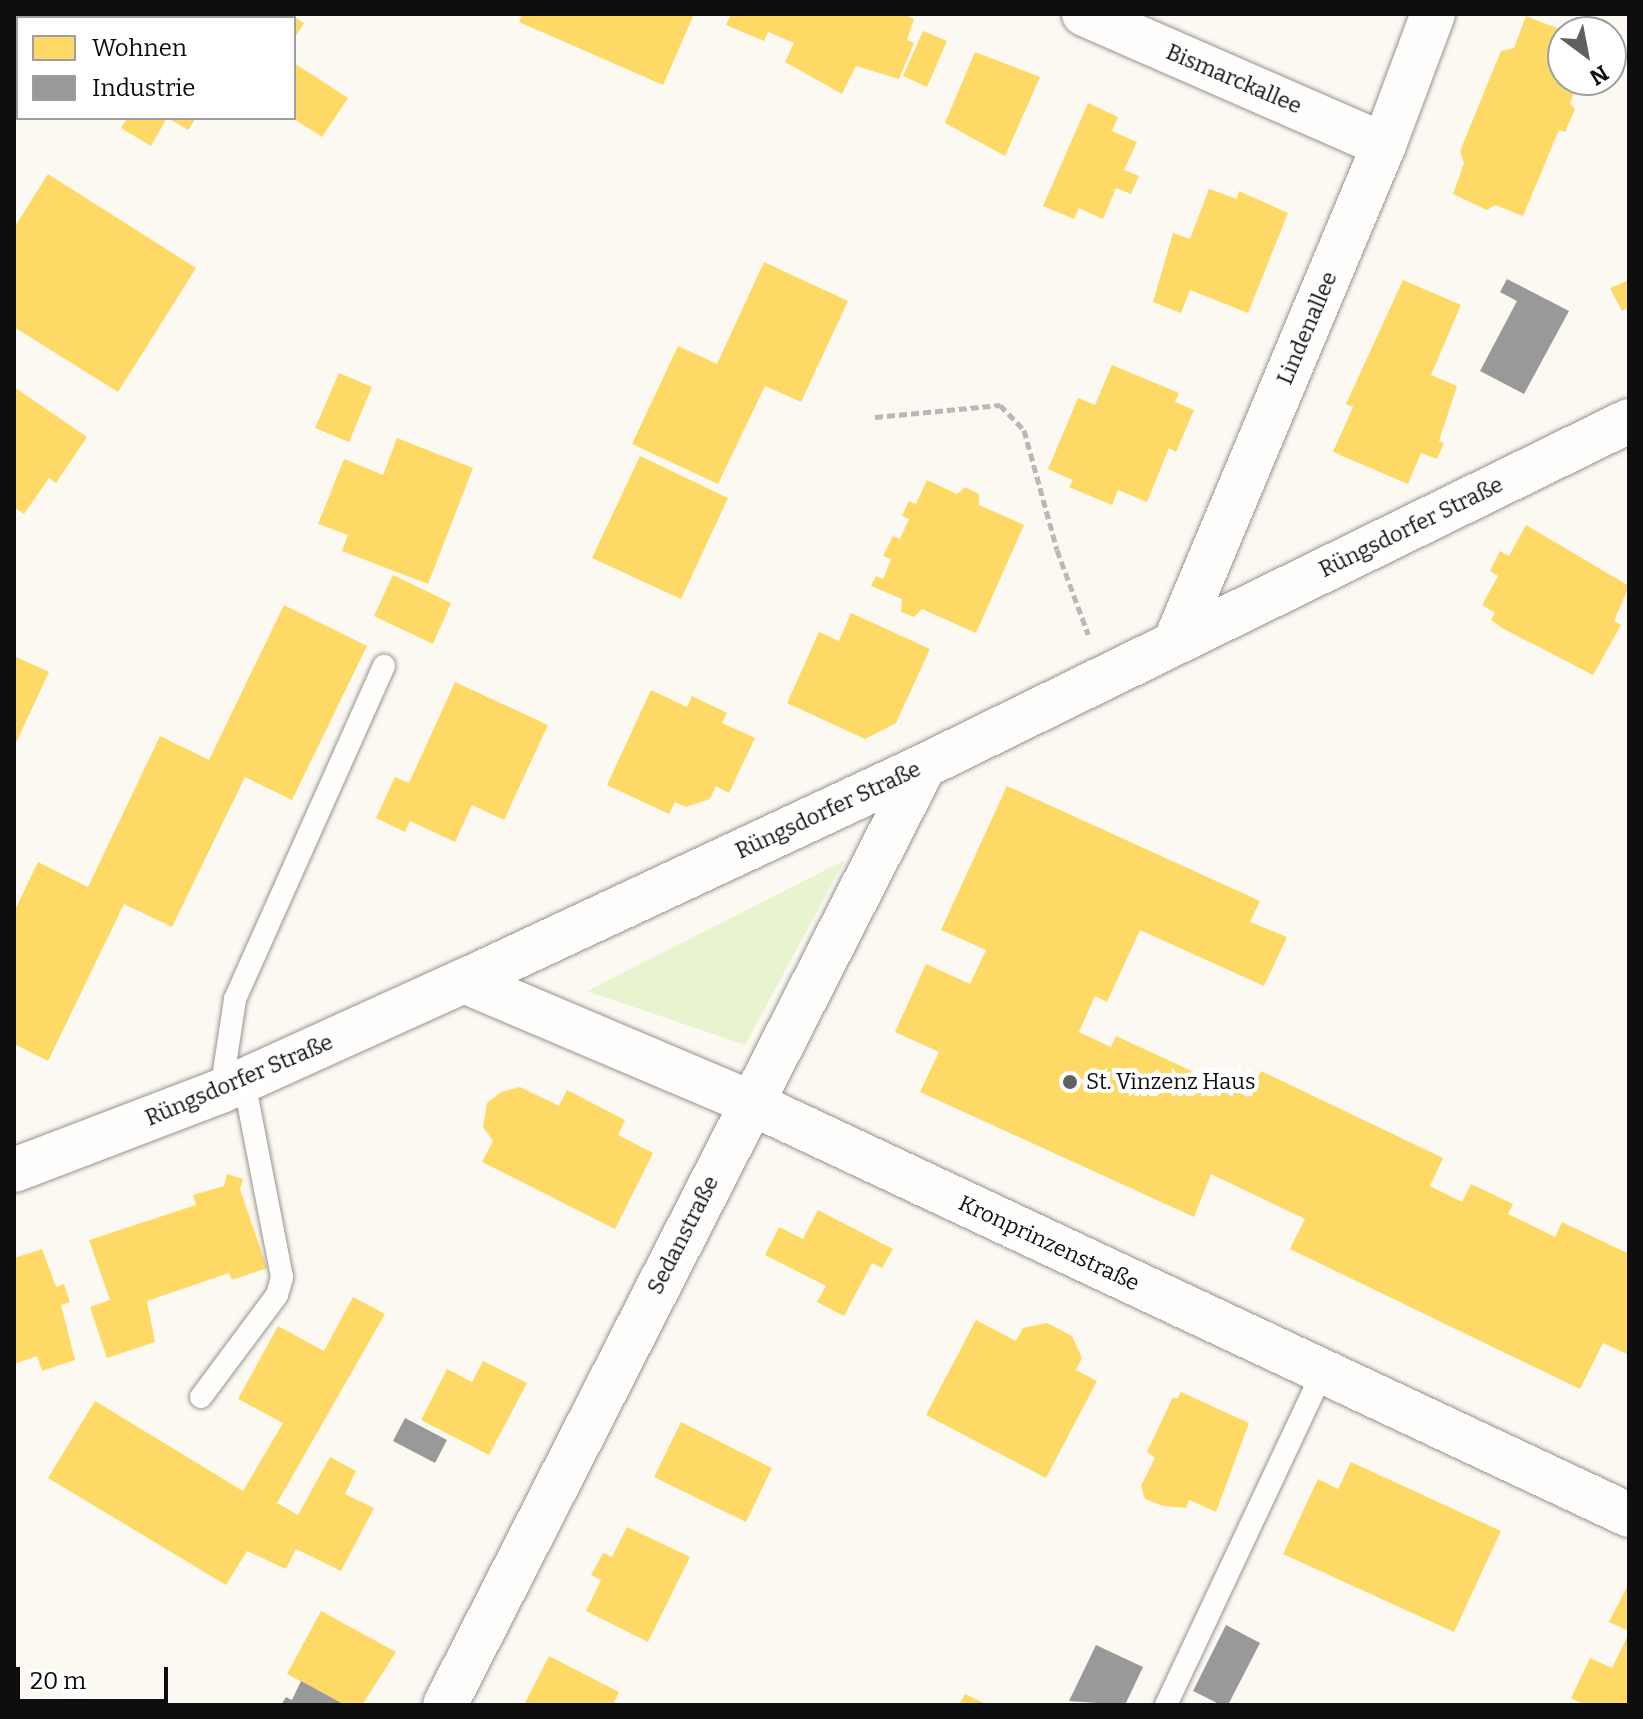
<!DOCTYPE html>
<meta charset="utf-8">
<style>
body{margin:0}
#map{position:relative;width:1643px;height:1719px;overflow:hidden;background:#fcf9f2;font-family:Bitter,serif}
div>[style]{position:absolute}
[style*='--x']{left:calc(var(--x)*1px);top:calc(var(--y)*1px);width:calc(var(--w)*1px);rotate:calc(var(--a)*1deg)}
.green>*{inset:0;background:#e8f3d0}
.homes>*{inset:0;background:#ffd966}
.industry>*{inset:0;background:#999}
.path>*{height:5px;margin-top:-2.5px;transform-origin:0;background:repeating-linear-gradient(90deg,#b8b8b6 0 8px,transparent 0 12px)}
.roads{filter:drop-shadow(0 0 2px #959491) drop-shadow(0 0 2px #959491)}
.service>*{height:22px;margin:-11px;padding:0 11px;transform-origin:11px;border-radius:11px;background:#fffefd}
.minor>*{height:44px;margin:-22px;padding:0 22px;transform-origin:22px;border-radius:22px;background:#fffefd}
.tertiary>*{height:44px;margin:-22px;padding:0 22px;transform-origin:22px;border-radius:22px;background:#fffefd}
.dots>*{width:22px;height:22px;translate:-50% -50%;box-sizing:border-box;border:4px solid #fff;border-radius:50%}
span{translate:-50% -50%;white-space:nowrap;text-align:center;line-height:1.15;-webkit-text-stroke:8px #fff;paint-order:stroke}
.street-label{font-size:22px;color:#0e0e0e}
.poi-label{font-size:22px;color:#0e0e0e}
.left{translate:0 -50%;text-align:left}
.frame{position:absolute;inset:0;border:16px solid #0e0e0e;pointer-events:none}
.legend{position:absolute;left:16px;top:16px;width:280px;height:104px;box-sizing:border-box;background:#fff;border:2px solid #9f9f9f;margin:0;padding:10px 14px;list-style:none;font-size:24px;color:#0e0e0e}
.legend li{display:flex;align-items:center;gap:16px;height:40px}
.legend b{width:40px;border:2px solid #9f9f9f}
.north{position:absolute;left:1547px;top:16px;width:80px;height:80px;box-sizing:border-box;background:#fff;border:2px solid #9f9f9f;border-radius:50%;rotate:148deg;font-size:22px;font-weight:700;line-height:32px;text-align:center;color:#0e0e0e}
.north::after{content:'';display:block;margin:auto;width:28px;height:36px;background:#61605e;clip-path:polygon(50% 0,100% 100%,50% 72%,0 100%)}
.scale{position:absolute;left:16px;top:1667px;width:152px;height:36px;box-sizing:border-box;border:4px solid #0e0e0e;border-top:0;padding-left:10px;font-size:24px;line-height:28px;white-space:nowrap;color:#0e0e0e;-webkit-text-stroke:6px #fff;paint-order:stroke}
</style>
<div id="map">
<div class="green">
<div style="clip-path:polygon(845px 860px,745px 1045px,587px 991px)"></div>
</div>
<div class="homes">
<div style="clip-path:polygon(156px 14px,289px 14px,304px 23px,294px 39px,294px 18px,153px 18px)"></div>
<div style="clip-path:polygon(522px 14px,694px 14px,663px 85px,519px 22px)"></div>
<div style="clip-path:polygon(731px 14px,903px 14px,914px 19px,907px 40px,914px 43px,899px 79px,856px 66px,842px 94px,785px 62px,794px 43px,768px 32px,764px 41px,726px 25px)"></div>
<div style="clip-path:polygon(1526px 16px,1559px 29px,1563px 80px,1580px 80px,1570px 103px,1575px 109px,1565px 132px,1559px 130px,1523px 216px,1495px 205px,1487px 210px,1453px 194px,1464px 163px,1460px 151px,1501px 51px,1514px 48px)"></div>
<div style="clip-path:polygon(923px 31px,947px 41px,927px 87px,903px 76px)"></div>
<div style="clip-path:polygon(975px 52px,1040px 77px,1005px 156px,945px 123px)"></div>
<div style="clip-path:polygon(294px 63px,348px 98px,322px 137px,294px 119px)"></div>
<div style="clip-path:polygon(1088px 103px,1118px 117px,1112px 131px,1137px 142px,1124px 170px,1139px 176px,1131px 194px,1116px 188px,1103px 219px,1079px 208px,1074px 219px,1043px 206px)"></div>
<div style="clip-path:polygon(127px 118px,167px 118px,151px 146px,121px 128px)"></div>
<div style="clip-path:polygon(168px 118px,196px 118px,188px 130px)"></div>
<div style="clip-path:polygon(48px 174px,196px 268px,118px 392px,14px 327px,14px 228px)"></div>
<div style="clip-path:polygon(1209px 189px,1237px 199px,1239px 191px,1288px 213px,1248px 313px,1190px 290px,1181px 313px,1153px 302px,1173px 233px,1190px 239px)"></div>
<div style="clip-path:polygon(764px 262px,848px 301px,801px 402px,765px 386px,718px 484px,632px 444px,678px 346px,717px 364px)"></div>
<div style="clip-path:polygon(1403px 280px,1461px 305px,1431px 375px,1457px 386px,1439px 441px,1444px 443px,1437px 459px,1421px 453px,1408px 484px,1333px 452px,1353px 407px,1346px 404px)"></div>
<div style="clip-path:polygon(1629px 280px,1629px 307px,1622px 311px,1610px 288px)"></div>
<div style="clip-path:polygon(1112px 365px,1179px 393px,1175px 402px,1194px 410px,1176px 452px,1169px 448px,1147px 502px,1118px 490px,1112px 505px,1069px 487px,1073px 480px,1048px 469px,1078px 398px,1095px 405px)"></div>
<div style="clip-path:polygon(339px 373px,372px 387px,349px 442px,315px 428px)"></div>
<div style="clip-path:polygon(14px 387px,87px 437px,56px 483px,49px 478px,24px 514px,14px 507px)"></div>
<div style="clip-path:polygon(397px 438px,473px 468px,428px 584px,342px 551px,348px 535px,318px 524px,344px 459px,383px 475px)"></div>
<div style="clip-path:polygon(640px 456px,728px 498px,681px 599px,592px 558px)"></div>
<div style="clip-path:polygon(927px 480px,957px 494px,965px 487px,979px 494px,979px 505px,1024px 525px,976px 633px,922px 609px,914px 617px,901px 612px,902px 599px,871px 586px,876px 576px,883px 579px,891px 559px,883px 556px,893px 536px,900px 539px,909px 519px,902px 516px,909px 501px,916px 504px)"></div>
<div style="clip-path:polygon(1526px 525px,1629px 586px,1614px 621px,1621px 625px,1593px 675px,1502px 628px,1491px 620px,1495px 613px,1482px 605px,1498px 576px,1490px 571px,1500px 551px,1509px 556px)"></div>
<div style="clip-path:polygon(393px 575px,451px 603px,433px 644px,374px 616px)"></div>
<div style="clip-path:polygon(284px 605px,367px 646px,292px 800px,245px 777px,172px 927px,124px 904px,48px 1061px,14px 1044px,14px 912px,38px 862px,88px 887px,160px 736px,209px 760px)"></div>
<div style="clip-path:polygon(851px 613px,930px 649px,896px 723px,865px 739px,787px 703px,819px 632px,839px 641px)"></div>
<div style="clip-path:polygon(14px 656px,49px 672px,14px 747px)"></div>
<div style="clip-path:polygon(455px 682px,548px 725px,504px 820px,472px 805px,455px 842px,410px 821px,405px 832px,376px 818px,395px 777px,409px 783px)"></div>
<div style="clip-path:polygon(651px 690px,687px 707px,692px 696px,727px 713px,722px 723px,755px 738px,729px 793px,716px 786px,710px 799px,686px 807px,675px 802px,669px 814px,607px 785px)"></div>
<div style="clip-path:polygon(1007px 786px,1260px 901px,1250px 922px,1287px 937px,1264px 986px,1140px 930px,1107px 1002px,1095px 996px,1079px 1032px,1111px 1047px,1116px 1036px,1248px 1097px,1261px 1071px,1443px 1158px,1430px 1186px,1462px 1202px,1471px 1184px,1513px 1204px,1508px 1214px,1555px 1237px,1562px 1222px,1629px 1254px,1629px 1355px,1603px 1343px,1580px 1389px,1290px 1249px,1305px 1219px,1211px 1174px,1194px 1217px,920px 1092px,939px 1052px,895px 1032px,926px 964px,970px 984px,986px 950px,941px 930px)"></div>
<div style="clip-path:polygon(520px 1087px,559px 1106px,567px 1090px,625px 1120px,618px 1135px,653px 1153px,615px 1229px,482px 1162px,493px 1141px,483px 1127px,487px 1103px,501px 1092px)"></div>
<div style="clip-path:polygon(227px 1174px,243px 1179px,240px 1189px,267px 1268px,232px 1280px,229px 1273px,147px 1301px,155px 1342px,107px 1358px,90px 1307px,110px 1300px,89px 1240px,196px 1205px,193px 1195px,224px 1186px)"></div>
<div style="clip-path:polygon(818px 1210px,893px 1249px,882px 1268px,872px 1263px,844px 1316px,817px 1302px,826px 1286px,765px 1255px,779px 1227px,803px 1239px)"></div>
<div style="clip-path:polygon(42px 1249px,56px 1287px,64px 1284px,70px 1302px,61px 1305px,75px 1360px,42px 1371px,37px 1356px,14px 1364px,14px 1258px)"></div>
<div style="clip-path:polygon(353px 1297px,385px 1314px,277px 1503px,298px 1515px,330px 1457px,356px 1471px,345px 1494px,374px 1508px,341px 1571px,296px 1549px,286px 1569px,247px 1551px,226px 1585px,48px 1478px,95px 1401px,243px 1491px,283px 1423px,238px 1399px,278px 1326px,324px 1351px)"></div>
<div style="clip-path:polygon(976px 1320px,1016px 1341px,1023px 1328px,1047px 1323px,1072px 1336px,1082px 1358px,1076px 1370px,1097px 1381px,1046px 1478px,926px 1415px)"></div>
<div style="clip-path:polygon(483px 1361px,527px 1383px,489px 1455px,421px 1420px,447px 1369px,472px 1382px)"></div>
<div style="clip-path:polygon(1181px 1392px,1249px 1423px,1216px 1512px,1189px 1500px,1186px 1508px,1163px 1506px,1145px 1499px,1141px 1486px,1155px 1458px,1147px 1452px,1173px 1397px,1177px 1399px)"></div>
<div style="clip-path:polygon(681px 1422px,772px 1468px,746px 1522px,654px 1477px)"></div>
<div style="clip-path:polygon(1351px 1462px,1501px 1531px,1454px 1632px,1283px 1554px,1318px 1479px,1338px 1489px)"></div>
<div style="clip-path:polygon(627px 1527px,690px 1557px,648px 1642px,586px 1611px,601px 1580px,591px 1575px,603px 1553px,612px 1557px)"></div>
<div style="clip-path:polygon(1627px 1587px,1629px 1588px,1629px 1631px,1609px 1622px)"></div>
<div style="clip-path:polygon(321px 1611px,396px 1652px,362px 1705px,345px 1705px,287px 1674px)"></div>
<div style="clip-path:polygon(1629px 1633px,1629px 1705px,1585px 1705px,1571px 1698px,1590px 1658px,1612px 1668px)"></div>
<div style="clip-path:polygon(549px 1656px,619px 1692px,613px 1705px,524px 1705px)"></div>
<div style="clip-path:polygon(965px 1694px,988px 1705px,959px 1705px)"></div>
</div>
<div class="industry">
<div style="clip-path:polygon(1507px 279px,1569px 311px,1524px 394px,1480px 371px,1517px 301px,1500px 292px)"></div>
<div style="clip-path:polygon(405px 1418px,447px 1440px,435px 1463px,393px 1441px)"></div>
<div style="clip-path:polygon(1226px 1625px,1260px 1643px,1228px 1705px,1221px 1705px,1193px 1691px)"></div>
<div style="clip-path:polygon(1096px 1645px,1143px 1667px,1125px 1705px,1069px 1701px)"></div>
<div style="clip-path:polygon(301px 1681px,345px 1705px,281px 1705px,286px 1697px,292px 1700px)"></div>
</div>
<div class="path">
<div style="--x:875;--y:417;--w:126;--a:-5.5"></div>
<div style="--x:1000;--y:405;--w:35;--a:46"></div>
<div style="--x:1024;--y:430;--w:124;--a:74.6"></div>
<div style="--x:1057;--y:550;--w:90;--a:69.7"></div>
</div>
<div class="roads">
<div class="service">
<div style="--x:221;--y:1091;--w:93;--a:-81.3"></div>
<div style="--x:235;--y:999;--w:365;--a:-65.9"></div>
<div style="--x:201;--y:1397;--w:127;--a:-53.3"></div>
<div style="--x:277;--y:1295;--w:19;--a:-74"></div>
<div style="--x:282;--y:1277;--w:200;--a:-101"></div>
<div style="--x:1166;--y:1705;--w:369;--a:-64.8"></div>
</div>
<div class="minor">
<div style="--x:1084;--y:14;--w:327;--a:23.6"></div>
<div style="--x:58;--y:18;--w:5;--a:-53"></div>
<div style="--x:14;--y:88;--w:8;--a:-60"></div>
<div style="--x:1176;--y:640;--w:537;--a:-67.21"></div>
<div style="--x:1384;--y:145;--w:140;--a:-69.5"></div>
<div style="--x:464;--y:981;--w:312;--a:23"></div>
<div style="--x:751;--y:1103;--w:970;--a:25.14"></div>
<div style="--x:445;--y:1705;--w:1054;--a:-62.97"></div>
</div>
<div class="tertiary">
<div style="--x:14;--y:1170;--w:222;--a:-20.9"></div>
<div style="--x:221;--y:1091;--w:267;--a:-24.4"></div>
<div style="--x:464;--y:981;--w:508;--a:-25.05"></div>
<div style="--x:924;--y:766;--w:785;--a:-26.08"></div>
</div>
</div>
<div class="dots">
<div style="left:1070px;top:1082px;background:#61605e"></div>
</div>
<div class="street-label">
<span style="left:1234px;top:79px;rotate:23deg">Bismarckallee</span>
<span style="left:1307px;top:328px;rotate:-67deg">Lindenallee</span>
<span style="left:1411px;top:527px;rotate:-26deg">Rüngsdorfer Straße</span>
<span style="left:828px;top:810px;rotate:-25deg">Rüngsdorfer Straße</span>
<span style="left:239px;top:1080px;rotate:-23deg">Rüngsdorfer Straße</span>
<span style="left:683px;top:1235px;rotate:-63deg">Sedanstraße</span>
<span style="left:1049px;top:1243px;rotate:25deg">Kronprinzenstraße</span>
</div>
<div class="poi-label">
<span class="left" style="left:1086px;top:1082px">St. Vinzenz Haus</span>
</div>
<div class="frame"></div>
<ul class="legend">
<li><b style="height:22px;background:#ffd966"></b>Wohnen</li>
<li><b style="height:22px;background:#999"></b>Industrie</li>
</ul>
<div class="north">N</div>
<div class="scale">20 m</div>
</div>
